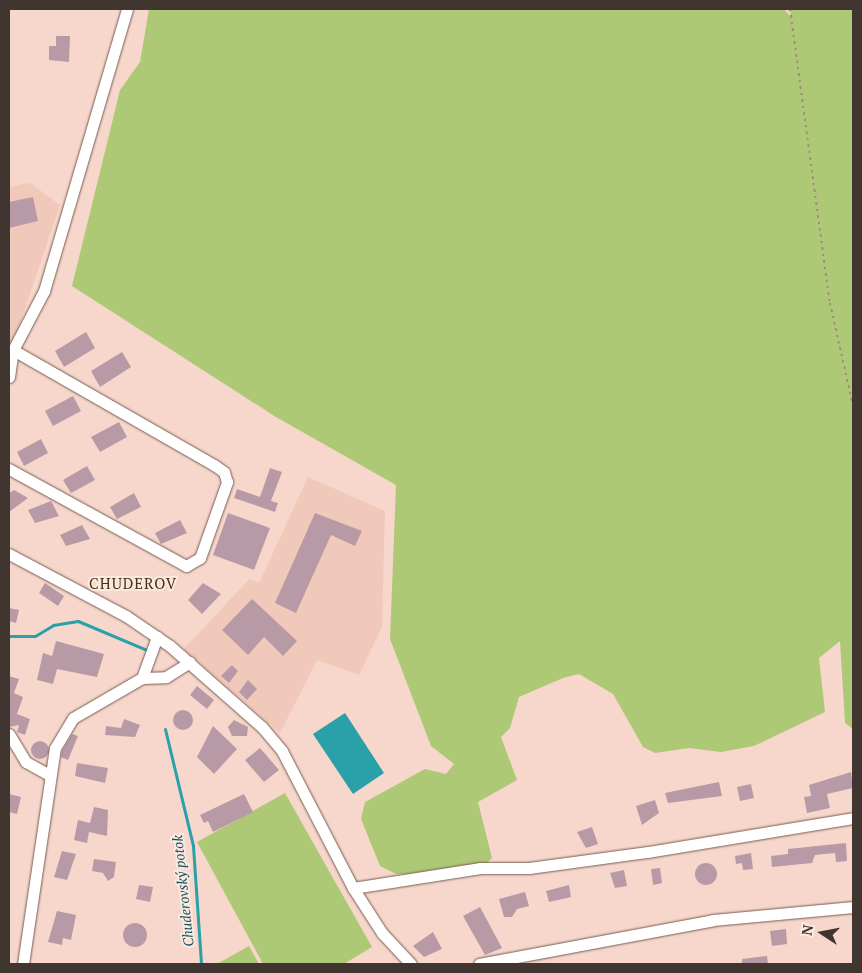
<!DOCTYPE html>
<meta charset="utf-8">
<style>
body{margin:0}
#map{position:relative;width:862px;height:973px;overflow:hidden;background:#f7d7cb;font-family:"PT Serif",serif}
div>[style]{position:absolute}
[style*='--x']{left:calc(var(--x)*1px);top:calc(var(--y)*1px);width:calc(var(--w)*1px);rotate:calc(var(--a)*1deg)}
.built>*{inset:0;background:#f0c9ba}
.green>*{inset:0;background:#aec976}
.water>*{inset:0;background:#2aa0a8}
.stream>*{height:3px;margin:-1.5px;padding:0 1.5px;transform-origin:1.5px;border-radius:1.5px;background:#2aa0a8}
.building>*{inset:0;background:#b89aa7}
.round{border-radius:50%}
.path>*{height:2px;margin-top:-1px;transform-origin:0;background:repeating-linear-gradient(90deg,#a18b82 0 2.5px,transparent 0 6.5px)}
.roads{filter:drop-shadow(0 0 1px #775b51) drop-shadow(0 0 1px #775b51)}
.minor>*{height:11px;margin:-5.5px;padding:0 5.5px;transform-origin:5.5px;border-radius:5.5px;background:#fff}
span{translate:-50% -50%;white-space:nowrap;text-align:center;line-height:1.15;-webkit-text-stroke:4px #fbe8e0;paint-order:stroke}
.water-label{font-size:14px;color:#145458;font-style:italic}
.quarter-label{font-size:15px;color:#49310e;letter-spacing:1px}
.frame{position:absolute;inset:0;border:10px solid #413530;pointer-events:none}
.north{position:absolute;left:797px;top:908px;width:50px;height:50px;-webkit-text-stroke:4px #fbe8e0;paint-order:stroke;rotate:281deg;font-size:14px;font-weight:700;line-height:20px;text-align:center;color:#413530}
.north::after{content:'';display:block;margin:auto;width:18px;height:22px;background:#413530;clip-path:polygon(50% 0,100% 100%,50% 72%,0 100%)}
</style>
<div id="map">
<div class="built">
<div style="clip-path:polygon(30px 183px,60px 205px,9px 356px,9px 187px)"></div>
<div style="clip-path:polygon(308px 477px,385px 511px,382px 627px,359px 675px,317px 660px,280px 733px,184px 649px,249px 579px,259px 583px)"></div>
</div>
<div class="green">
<div style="clip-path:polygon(149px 9px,784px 9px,790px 16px,791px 9px,853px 9px,853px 729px,845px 723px,840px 641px,819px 658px,825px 712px,754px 746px,721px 752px,689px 748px,655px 753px,643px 747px,613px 694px,579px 674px,563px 678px,519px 697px,510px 728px,501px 737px,517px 780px,478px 802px,492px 858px,484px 866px,418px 874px,396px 874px,380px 866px,361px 819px,365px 802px,425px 769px,446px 774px,454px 764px,431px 746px,390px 639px,396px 485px,276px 417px,72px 286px,120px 90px,140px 62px)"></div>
<div style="clip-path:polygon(285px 793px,372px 947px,344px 964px,263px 964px,197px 842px)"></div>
<div style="clip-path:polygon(249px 946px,259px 964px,217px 964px)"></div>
</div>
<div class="water">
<div style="clip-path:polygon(345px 713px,384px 773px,353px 794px,313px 734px)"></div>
</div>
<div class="stream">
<div style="--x:9;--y:636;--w:26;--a:0"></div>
<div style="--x:35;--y:636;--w:21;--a:-31"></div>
<div style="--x:53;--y:625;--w:25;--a:-9"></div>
<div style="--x:78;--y:621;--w:75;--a:22.8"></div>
<div style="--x:165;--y:729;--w:120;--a:76.5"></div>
<div style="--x:193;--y:846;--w:118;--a:86.1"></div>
</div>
<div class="building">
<div style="clip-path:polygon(56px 36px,70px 36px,69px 62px,49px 60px,49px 46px,56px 46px)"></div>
<div style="clip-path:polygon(33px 197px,38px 221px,9px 228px,9px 202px)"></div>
<div style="clip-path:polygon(86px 332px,95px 348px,64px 367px,55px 351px)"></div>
<div style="clip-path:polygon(122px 352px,131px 367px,100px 387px,91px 371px)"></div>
<div style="clip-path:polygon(73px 396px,81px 411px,53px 426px,45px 411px)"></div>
<div style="clip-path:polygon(119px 422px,127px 437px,100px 452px,91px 437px)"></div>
<div style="clip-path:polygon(41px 439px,48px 453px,24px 466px,17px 452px)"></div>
<div style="clip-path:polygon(87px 466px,95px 480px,71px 493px,63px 480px)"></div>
<div style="clip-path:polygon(270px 468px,282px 472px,271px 501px,278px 503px,275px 512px,234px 498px,237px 489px,260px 497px)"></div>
<div style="clip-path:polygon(14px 490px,28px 498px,9px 512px,9px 493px)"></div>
<div style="clip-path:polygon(134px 493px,141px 507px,117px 519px,110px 507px)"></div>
<div style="clip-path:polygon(51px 501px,59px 516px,35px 523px,28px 510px)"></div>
<div style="clip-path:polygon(228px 513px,270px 528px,254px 570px,213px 555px)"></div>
<div style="clip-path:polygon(315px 513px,362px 531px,355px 546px,331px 535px,296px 613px,275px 603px)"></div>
<div style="clip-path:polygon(180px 520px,187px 533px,161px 544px,155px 533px)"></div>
<div style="clip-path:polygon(82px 525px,90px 539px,66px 546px,60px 535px)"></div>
<div style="clip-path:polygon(45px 583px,64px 596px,58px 606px,39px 593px)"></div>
<div style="clip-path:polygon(203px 583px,221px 594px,202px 614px,188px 600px)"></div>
<div style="clip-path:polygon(252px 599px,297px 641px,283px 656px,264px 637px,248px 655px,222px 630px)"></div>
<div style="clip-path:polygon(9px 608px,19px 610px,16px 623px,9px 621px)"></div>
<div style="clip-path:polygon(56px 641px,104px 654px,97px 677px,57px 669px,53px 684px,37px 680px,43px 653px,52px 656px)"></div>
<div style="clip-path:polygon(232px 665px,238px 671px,229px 683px,221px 676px)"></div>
<div style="clip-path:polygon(9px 676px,19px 679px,14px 693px,23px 697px,17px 714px,30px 719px,25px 735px,17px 732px,19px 725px,9px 727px)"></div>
<div style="clip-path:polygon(248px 680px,257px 689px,247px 700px,239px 692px)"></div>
<div style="clip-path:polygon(197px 686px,214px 700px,207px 709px,190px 695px)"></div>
<div class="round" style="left:173px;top:710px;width:20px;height:20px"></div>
<div style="clip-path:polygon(124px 719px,140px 725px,135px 737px,105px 735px,106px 726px,121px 728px)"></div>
<div style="clip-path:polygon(234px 720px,248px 727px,247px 736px,232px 736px,228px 727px)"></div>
<div style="clip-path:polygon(213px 726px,237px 749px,214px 774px,197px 757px)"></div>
<div style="clip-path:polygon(72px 734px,78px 736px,68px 760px,61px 757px,62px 751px)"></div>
<div class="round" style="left:31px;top:741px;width:18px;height:18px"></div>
<div style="clip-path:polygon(260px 748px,279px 770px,264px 782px,245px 760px)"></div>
<div style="clip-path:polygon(77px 763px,108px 768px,105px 783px,75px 776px)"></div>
<div style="clip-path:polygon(851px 772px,853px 788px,827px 794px,830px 808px,807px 813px,804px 797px,811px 796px,809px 785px)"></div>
<div style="clip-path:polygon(719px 782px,722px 796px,668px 803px,665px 793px)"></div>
<div style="clip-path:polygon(751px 784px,754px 798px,740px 801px,737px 787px)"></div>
<div style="clip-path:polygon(9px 794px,21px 797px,17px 814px,9px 812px)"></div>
<div style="clip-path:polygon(244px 794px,253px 812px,213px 832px,208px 821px,204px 823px,200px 815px)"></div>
<div style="clip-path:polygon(655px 800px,659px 813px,642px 825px,636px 806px)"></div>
<div style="clip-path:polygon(94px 807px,108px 810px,107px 836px,89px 832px,87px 843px,74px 840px,78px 820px,90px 823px)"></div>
<div style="clip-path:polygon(592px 827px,598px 844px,586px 848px,577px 832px)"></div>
<div style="clip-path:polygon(846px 843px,847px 861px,836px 862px,835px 853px,815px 855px,812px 863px,772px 867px,771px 856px,788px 854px,788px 849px)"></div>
<div style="clip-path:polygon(62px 851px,76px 854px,67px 880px,54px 877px)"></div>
<div style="clip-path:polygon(751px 853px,753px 869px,743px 870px,742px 863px,736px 864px,735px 856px)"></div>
<div style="clip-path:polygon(94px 859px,116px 862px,114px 877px,108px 881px,103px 873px,92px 871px)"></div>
<div class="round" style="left:695px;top:863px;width:22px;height:22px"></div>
<div style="clip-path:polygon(660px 868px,662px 883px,653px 885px,651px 869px)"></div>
<div style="clip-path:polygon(624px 870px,627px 886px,615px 888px,610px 873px)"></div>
<div style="clip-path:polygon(139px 885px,153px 887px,150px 902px,136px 899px)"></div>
<div style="clip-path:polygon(569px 885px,571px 897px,549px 902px,546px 891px)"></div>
<div style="clip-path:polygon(525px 892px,529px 906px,517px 909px,512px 917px,504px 917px,499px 899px)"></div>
<div style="clip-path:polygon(480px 907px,502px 948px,485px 955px,463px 916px)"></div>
<div style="clip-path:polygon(57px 911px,76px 915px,71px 940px,63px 938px,62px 945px,48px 942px)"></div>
<div class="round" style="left:123px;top:923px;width:24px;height:24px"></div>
<div style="clip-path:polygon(786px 929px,787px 944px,772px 946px,770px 931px)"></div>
<div style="clip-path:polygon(433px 932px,442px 949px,424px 957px,413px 946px)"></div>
<div style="clip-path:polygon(767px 956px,768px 964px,742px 964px,742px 959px)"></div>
</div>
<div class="path">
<div style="--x:790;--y:9;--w:297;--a:82.3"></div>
<div style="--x:830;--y:303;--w:106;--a:77.4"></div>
</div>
<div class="roads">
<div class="minor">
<div style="--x:9;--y:377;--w:27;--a:-82"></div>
<div style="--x:13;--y:350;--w:67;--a:-62.3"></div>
<div style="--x:44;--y:291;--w:294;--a:-73.6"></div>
<div style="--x:9;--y:469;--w:202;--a:28.7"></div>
<div style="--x:186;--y:566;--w:16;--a:-30"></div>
<div style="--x:200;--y:558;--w:81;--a:-70.4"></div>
<div style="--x:227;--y:482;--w:10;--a:-107"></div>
<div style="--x:224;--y:472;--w:12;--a:-145"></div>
<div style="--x:214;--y:465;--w:232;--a:-150.2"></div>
<div style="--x:9;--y:554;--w:132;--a:27.9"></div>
<div style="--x:126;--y:616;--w:53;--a:34.3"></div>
<div style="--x:170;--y:646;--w:123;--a:41.4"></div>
<div style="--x:262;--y:727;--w:31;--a:50"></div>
<div style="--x:282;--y:751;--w:154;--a:62.6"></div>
<div style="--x:353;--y:888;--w:54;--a:57.2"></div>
<div style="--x:382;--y:933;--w:42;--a:46.9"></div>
<div style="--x:142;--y:678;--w:24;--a:-2"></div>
<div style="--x:166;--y:677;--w:28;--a:-32"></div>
<div style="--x:9;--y:734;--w:33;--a:59"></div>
<div style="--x:26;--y:762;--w:26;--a:29"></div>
<div style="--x:353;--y:888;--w:129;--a:-8.9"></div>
<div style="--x:480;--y:868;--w:49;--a:0"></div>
<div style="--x:529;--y:868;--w:120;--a:-7.7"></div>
<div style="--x:648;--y:852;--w:208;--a:-9.4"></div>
<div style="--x:23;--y:964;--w:218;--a:-81.6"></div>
<div style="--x:55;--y:748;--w:35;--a:-59"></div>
<div style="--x:73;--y:718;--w:80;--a:-30.1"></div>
<div style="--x:142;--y:678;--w:44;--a:-69.9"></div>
<div style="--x:479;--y:964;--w:238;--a:-10.6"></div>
<div style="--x:713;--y:920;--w:141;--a:-5.3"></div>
</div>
</div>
<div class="water-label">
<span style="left:183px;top:891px;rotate:-96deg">Chuderovský potok</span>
</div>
<div class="quarter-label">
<span style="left:133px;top:584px">CHUDEROV</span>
</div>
<div class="frame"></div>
<div class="north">N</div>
</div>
